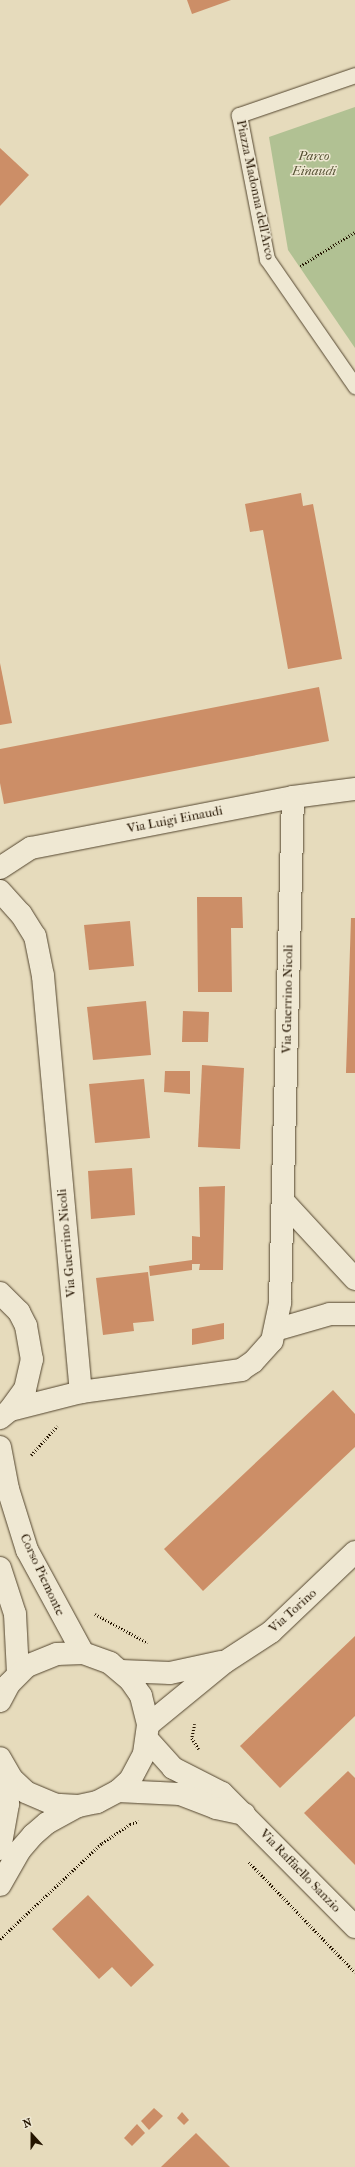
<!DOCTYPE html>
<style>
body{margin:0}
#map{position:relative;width:355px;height:2167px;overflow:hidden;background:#e6dbbc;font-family:"IM FELL French Canon",serif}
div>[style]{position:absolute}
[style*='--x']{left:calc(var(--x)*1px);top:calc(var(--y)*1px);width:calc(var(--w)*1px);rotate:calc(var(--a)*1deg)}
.green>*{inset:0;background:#b1c193}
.building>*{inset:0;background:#cc8e67}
.path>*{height:2.5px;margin-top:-1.25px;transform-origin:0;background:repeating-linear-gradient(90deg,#241400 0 1px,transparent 0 3px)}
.roads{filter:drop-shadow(0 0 1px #54462f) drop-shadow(0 0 1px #54462f)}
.lane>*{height:15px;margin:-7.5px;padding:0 7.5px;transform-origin:7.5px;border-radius:7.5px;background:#efe8d3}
.street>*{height:22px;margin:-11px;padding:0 11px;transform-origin:11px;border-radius:11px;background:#efe8d3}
.secondary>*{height:22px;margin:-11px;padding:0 11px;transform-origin:11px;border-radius:11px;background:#efe8d3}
span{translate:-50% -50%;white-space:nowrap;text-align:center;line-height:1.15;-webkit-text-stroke:3px #efe8d3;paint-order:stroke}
.park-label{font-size:13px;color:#555133;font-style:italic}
.street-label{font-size:13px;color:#241400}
.north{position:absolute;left:12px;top:2115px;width:40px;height:40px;-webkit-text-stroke:3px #efe8d3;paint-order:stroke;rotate:339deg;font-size:11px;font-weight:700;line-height:16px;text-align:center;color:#241400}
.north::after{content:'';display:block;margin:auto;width:14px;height:18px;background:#241400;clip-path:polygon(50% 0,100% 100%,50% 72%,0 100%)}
</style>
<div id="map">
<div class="green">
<div style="clip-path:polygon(355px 107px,355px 348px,288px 250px,269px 137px)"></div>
</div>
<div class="building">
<div style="clip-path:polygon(187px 0,231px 0,192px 14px)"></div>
<div style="clip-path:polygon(0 148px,29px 175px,0 206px)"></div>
<div style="clip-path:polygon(301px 493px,303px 506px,313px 504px,342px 659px,288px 669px,263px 530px,250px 532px,245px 504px)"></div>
<div style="clip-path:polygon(0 663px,12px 723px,0 725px)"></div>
<div style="clip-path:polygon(319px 687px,329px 741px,4px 804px,0 783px,0 749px)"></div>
<div style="clip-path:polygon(197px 897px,242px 897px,243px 928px,231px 928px,232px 992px,198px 992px)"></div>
<div style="clip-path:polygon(351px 918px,355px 918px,355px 1073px,346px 1073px)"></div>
<div style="clip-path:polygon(130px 921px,134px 966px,89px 970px,84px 925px)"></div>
<div style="clip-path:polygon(146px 1001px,151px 1055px,93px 1060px,87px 1007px)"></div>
<div style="clip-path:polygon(183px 1011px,209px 1012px,208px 1042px,182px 1042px)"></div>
<div style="clip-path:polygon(202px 1065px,244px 1068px,240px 1149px,198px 1147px)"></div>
<div style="clip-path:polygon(165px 1071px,190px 1071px,190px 1094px,164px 1092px)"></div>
<div style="clip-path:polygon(144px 1079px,150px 1138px,95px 1143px,89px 1084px)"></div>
<div style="clip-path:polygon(132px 1168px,135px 1215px,91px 1219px,88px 1171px)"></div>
<div style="clip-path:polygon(225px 1186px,223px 1270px,199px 1270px,200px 1264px,192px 1264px,192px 1270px,150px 1276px,149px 1266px,192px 1260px,192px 1236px,200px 1237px,199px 1187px)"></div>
<div style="clip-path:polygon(148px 1272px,154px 1321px,133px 1323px,134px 1331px,103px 1335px,96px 1278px)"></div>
<div style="clip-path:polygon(224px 1323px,224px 1339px,192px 1345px,192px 1329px)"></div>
<div style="clip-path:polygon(333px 1390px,355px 1414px,355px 1447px,203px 1591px,164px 1549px)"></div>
<div style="clip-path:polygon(355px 1636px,355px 1716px,280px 1788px,240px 1746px)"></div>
<div style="clip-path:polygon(348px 1771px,355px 1778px,355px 1865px,304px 1813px)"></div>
<div style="clip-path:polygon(88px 1895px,154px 1965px,131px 1987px,112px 1967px,99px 1979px,52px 1929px)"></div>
<div style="clip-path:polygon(154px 2108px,163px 2116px,149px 2130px,141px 2121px)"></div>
<div style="clip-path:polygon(182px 2112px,189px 2120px,184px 2125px,177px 2118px)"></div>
<div style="clip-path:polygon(137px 2124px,145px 2133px,132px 2146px,124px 2138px)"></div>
<div style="clip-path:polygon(196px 2133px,230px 2167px,161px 2167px)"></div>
</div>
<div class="path">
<div style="--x:300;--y:266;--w:65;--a:-31.7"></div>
<div style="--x:31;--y:1455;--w:39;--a:-48"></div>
<div style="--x:95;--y:1614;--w:60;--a:28.7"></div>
<div style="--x:195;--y:1724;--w:14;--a:102"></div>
<div style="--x:192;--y:1738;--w:13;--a:58"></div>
<div style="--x:249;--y:1862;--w:153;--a:46.1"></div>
<div style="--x:0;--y:1939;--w:140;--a:-43.3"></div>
<div style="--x:102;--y:1843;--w:34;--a:-34"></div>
<div style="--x:130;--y:1824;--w:9;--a:-18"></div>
</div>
<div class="roads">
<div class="lane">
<div style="--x:355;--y:75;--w:123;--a:161"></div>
<div style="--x:239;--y:115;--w:147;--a:79"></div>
<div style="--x:267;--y:259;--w:155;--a:55.3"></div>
</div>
<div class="street">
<div style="--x:0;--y:868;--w:37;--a:-33"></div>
<div style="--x:31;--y:848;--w:267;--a:-11"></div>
<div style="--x:293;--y:797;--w:63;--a:-7.4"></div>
<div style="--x:0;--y:891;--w:31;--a:48"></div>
<div style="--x:21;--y:914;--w:26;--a:58"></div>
<div style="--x:35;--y:936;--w:41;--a:78.7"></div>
<div style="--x:43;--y:976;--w:418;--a:84.8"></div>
<div style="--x:283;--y:1201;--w:106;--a:47.3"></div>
<div style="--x:275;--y:1330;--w:57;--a:-16.2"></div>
<div style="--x:330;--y:1314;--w:25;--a:0"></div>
<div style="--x:10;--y:1410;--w:73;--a:-14.2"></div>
<div style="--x:81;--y:1392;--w:162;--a:-7.8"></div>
<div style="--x:241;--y:1370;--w:14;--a:-34"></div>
<div style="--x:253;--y:1362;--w:28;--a:-48"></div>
<div style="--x:272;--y:1341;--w:40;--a:-78"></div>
<div style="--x:280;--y:1302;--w:505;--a:-88.53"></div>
</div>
<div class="secondary">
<div style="--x:0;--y:1293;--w:27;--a:45"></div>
<div style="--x:19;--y:1312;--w:16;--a:63"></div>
<div style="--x:26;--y:1326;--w:34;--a:80"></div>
<div style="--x:32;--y:1359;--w:31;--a:103"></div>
<div style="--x:25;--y:1389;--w:26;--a:126"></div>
<div style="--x:10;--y:1410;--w:13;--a:141"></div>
<div style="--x:0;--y:1447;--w:43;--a:79.2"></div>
<div style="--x:8;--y:1489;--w:64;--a:72.7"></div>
<div style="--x:27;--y:1550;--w:117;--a:61.5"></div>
<div style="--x:0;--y:1568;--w:48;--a:71.9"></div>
<div style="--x:15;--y:1614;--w:60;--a:87.1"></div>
<div style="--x:121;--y:1671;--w:49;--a:2.3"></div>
<div style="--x:170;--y:1673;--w:52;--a:-12.2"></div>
<div style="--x:0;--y:1701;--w:19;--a:-62"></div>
<div style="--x:9;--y:1684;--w:25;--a:-45"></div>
<div style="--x:27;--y:1666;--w:32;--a:-22"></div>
<div style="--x:57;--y:1654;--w:26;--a:-2"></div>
<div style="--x:83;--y:1653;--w:29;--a:20"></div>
<div style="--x:110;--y:1663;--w:26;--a:40"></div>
<div style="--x:130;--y:1680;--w:19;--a:55"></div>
<div style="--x:141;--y:1696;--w:30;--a:76"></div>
<div style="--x:148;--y:1725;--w:29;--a:98"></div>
<div style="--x:144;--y:1754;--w:30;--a:118"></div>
<div style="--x:130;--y:1780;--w:16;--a:137"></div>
<div style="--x:118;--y:1791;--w:24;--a:152"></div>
<div style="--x:97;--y:1802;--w:19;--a:168"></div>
<div style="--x:78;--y:1806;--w:22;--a:-177"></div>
<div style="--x:56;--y:1805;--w:33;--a:-157"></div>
<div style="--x:26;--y:1792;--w:19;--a:-137"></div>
<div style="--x:12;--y:1779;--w:24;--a:-120"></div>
<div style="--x:148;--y:1725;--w:99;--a:-39.3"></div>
<div style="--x:225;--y:1662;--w:55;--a:-33.1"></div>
<div style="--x:271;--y:1632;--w:116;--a:-43.6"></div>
<div style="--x:148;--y:1740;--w:38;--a:48"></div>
<div style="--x:173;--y:1768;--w:55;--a:27"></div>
<div style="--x:222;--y:1793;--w:189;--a:45.2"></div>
<div style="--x:118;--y:1791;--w:62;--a:2.8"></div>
<div style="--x:180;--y:1794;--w:39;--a:21"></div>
<div style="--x:216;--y:1808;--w:29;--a:12"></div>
<div style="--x:0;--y:1849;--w:46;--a:-79.9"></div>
<div style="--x:8;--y:1804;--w:36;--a:-95"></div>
<div style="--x:0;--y:1885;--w:40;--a:-60.3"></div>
<div style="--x:20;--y:1850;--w:20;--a:-49"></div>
<div style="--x:33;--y:1835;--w:18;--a:-41"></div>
<div style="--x:47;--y:1823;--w:35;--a:-29"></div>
</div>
</div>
<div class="park-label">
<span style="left:314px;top:164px">Parco<br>Einaudi</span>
</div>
<div class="street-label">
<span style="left:255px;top:190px;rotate:78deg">Piazza Madonna dell'Arco</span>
<span style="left:175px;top:820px;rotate:-11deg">Via Luigi Einaudi</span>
<span style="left:288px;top:999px;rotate:-89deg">Via Guerrino Nicoli</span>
<span style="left:67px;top:1243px;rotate:-95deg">Via Guerrino Nicoli</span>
<span style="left:42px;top:1575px;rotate:65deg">Corso Piemonte</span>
<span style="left:293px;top:1611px;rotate:-42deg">Via Torino</span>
<span style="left:300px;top:1871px;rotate:46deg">Via Raffaello Sanzio</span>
</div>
<div class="north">N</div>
</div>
